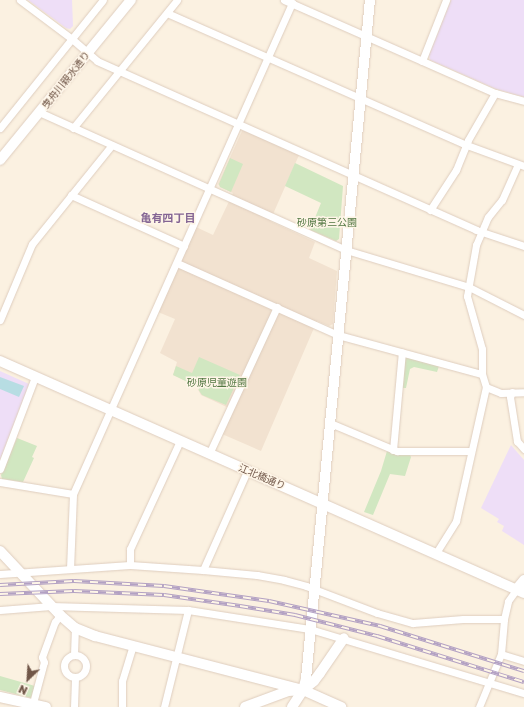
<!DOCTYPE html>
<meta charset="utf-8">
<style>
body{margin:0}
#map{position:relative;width:524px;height:707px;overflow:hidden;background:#fbf1e1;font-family:"Golos Text","Noto Sans JP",sans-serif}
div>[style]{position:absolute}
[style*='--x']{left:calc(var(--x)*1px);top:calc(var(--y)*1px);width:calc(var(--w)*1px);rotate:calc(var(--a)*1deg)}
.residential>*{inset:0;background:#f2e2d0}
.education>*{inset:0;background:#eedef7}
.green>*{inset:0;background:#d1e7c1}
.water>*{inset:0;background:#b7dde3}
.roads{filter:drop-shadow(0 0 1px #decdbe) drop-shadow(0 0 1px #decdbe)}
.street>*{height:7px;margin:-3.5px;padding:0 3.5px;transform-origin:3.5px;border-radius:3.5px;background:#fff}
.street>.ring{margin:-3.5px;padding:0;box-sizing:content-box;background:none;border:7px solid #fff;border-radius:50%}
.secondary>*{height:10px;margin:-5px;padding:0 5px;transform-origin:5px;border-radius:5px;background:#fff}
.rail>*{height:4px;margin-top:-2px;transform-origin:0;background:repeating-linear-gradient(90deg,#fef5e7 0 8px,#b3a1c3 0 16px);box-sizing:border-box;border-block:1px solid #b3a1c3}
span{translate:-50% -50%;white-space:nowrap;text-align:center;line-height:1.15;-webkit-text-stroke:3px #fef5e7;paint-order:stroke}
.street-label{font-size:10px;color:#715749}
.park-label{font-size:10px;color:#527742}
.neighbourhood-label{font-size:11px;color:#846594;font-weight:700}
.north{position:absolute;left:8px;top:659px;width:40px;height:40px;-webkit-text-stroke:3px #fef5e7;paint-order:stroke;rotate:205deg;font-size:11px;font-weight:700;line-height:16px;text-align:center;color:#715749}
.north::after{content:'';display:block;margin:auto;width:14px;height:18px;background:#715749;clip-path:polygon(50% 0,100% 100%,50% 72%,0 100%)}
</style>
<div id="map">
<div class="residential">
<div style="clip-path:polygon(242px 131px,244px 131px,299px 155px,270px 221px,315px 242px,309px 258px,337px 271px,333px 324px,329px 326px,317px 321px,261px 451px,222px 434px,233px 410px,201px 395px,196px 386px,173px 375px,177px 362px,160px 353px,175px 319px,158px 312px,196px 227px,213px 235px,233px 193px,220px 187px,218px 184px)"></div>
</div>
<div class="education">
<div style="clip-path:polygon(28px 0,72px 0,73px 26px,70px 29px,66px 28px)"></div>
<div style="clip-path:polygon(451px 0,524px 0,524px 97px,496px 89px,430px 60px,429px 55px)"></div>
<div style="clip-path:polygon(0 371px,29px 384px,0 460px)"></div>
<div style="clip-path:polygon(511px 445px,524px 460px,524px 545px,502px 531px,504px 526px,497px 522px,499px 519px,481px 508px)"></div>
</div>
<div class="green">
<div style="clip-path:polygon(230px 158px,243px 164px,231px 192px,220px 187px,219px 184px)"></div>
<div style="clip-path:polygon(295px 163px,343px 186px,339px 239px,336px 241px,310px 230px,321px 203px,285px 186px)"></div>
<div style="clip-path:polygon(406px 356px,439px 366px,437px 372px,414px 367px,410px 369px,406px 388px,402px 388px,405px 358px)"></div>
<div style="clip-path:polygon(199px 357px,240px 375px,226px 405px,202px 395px,196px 386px,173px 375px,176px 366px,192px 373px)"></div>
<div style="clip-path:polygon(17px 438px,37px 446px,32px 457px,34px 458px,23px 482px,2px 479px,1px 475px)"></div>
<div style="clip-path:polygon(387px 451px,397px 455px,410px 455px,411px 457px,405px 476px,390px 474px,373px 515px,364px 512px,381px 471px)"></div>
<div style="clip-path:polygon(0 676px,35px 686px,31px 698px,0 690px)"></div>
</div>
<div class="water">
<div style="clip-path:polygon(0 377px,24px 386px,19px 397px,0 389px)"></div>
</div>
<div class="roads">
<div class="street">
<div style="--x:20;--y:0;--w:65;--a:36.9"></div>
<div style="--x:72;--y:39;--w:33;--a:41"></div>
<div style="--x:97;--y:61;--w:415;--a:24"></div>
<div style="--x:476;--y:230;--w:51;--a:18.4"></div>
<div style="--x:284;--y:0;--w:231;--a:23.8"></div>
<div style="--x:495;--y:93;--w:30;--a:15"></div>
<div style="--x:167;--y:13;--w:325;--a:23.8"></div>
<div style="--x:464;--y:144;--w:64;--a:20.1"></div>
<div style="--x:422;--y:61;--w:66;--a:-68.5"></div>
<div style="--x:39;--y:112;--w:337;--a:24.2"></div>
<div style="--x:346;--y:250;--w:128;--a:16.7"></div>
<div style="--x:469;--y:287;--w:62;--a:27"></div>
<div style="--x:0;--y:128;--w:164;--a:-51.2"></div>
<div style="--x:73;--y:128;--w:165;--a:-50.9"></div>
<div style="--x:71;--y:195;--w:124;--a:24.3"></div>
<div style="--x:430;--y:210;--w:48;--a:-57"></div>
<div style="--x:456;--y:170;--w:32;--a:-68"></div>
<div style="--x:468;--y:140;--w:54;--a:-60.1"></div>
<div style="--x:177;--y:263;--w:176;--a:24.1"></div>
<div style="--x:338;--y:335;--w:149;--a:15.2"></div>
<div style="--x:0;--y:320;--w:82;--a:-67.2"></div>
<div style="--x:32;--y:244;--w:127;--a:-51.1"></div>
<div style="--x:486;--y:387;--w:16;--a:22"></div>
<div style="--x:501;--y:393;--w:23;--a:-2"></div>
<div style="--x:512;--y:392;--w:5;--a:112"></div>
<div style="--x:510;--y:397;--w:45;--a:81"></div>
<div style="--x:517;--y:441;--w:11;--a:49"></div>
<div style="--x:330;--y:423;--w:73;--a:22.7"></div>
<div style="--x:397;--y:451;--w:74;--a:0"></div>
<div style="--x:393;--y:450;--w:98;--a:-84.8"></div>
<div style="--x:209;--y:454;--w:162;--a:-65.2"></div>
<div style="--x:0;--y:469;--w:98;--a:-69.2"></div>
<div style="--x:0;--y:482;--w:74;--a:9.3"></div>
<div style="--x:436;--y:553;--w:38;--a:-58"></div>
<div style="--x:456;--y:521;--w:137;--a:-77.4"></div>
<div style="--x:486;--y:387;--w:14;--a:-107"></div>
<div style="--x:482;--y:374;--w:25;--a:-90"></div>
<div style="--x:482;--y:349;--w:55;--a:-105.8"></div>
<div style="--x:467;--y:296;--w:52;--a:-80"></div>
<div style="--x:476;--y:245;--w:30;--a:-67"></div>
<div style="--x:488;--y:217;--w:22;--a:-51"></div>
<div style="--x:502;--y:200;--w:39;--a:-66"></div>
<div style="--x:130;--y:565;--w:16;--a:-90"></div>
<div style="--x:130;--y:549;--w:119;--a:-65.2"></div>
<div style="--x:70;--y:569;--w:75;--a:-87.7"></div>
<div style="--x:73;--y:494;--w:538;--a:-65.96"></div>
<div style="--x:203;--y:570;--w:108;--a:-66"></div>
<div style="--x:0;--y:574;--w:130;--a:-4"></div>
<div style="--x:130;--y:565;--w:73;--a:3.9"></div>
<div style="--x:203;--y:570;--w:54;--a:5.3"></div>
<div style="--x:257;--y:575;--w:27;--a:10"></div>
<div style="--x:284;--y:580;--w:23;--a:15"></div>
<div style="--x:306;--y:586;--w:76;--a:20.8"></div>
<div style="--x:377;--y:613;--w:37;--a:16"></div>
<div style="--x:413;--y:623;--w:50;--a:-4.6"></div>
<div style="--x:463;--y:619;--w:41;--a:0"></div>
<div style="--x:0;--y:610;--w:51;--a:-4.5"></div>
<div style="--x:51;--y:606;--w:137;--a:1.7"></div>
<div style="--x:188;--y:610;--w:123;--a:8.9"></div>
<div style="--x:310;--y:629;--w:223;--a:16.7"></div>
<div style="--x:501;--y:654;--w:24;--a:17"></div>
<div style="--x:74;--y:655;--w:27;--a:-88"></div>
<div class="ring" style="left:64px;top:655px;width:15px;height:15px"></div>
<div style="--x:33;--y:703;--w:42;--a:-75"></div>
<div style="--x:44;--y:662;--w:5;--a:-112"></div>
<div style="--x:42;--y:657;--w:37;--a:-70"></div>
<div style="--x:55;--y:622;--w:9;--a:-54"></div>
<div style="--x:74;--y:707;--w:30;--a:-88"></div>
<div style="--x:122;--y:707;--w:26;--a:-90"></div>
<div style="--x:122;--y:681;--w:37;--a:-73"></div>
<div style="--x:164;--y:707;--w:100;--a:-76.1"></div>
<div style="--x:479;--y:707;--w:57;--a:-67.5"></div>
<div style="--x:501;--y:654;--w:35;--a:-85"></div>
<div style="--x:504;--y:619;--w:18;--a:-77"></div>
<div style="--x:508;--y:601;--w:14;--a:-54"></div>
</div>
<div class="secondary">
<div style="--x:0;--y:160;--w:207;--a:-50.7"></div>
<div style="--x:0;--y:361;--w:573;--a:23.88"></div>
<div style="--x:0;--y:551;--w:88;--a:46.8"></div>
<div style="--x:60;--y:615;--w:20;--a:41"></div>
<div style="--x:75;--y:628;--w:22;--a:22"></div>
<div style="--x:95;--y:636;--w:215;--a:14.6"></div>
<div style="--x:303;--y:690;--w:14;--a:-39"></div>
<div style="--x:314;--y:681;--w:10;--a:-53"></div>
<div style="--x:320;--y:673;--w:42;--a:-55.6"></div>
<div style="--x:516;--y:590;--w:13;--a:-51"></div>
<div style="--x:0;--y:697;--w:47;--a:12.3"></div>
<div style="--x:245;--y:707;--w:46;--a:-20.4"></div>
<div style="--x:288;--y:691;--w:15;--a:-4"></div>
<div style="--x:303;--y:690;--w:42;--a:24.1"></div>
<div style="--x:292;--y:707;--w:20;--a:-57"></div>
<div style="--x:303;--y:690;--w:11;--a:-75"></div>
<div style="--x:306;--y:679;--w:682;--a:-84.62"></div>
</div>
</div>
<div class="rail">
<div style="--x:0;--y:585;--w:74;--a:-3.1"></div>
<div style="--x:74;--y:581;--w:90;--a:3.2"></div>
<div style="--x:164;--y:586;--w:106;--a:8.1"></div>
<div style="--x:269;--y:601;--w:114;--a:12.7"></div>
<div style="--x:380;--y:626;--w:151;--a:17.4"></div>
<div style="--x:0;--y:594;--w:74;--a:-2.3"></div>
<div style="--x:74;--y:591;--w:90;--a:2.5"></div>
<div style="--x:164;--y:595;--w:77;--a:8.2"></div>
<div style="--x:240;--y:606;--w:56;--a:9.3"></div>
<div style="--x:295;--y:615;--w:85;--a:14.4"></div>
<div style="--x:377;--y:636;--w:154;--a:17.4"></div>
</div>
<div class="street-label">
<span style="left:66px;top:80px;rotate:-51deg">曳舟川親水通り</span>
<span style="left:262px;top:477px;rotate:23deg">江北橋通り</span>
</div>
<div class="park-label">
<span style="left:327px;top:223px">砂原第三公園</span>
<span style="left:217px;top:383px">砂原児童遊園</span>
</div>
<div class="neighbourhood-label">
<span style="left:168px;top:218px">亀有四丁目</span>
</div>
<div class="north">N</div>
</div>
